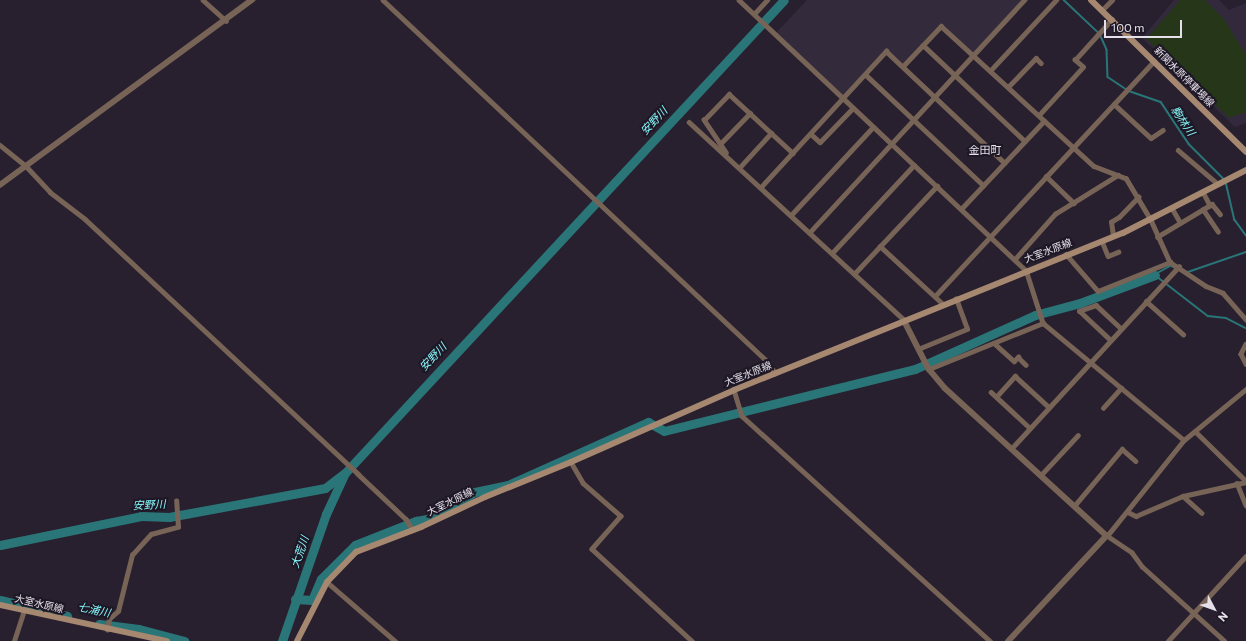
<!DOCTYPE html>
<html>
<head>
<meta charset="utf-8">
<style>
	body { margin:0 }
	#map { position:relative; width:1246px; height:641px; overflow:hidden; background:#28202f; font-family:Commissioner,"Noto Sans JP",sans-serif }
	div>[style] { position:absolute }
	.built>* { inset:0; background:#33293d }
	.industrial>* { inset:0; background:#332b3b }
	.green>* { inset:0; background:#263619 }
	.stream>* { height:1.5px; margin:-0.75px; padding:0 0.75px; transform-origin:0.75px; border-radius:0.75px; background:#2a7578 }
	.river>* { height:9px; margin:-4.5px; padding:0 4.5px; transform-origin:4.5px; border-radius:4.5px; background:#2a7578 }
	.minor>* { height:4.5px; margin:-2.25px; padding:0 2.25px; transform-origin:2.25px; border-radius:2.25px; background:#776456 }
	.tertiary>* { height:5.5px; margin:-2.75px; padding:0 2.75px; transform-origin:2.75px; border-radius:2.75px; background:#776456 }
	.secondary>* { height:6px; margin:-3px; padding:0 3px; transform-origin:3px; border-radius:3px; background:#a68871 }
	span { translate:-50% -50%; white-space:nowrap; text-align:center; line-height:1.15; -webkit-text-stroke:4px #1e1725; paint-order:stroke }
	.street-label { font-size:10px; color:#e4dfe9 }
	.water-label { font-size:11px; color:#88f8fc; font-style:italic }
	.neighbourhood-label { font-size:11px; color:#e4dfe9 }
	.north { position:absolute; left:1194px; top:589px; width:40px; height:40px; -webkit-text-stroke:3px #1e1725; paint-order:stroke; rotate:131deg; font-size:11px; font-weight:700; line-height:16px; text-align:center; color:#e4dfe9 }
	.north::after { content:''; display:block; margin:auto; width:14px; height:18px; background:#e4dfe9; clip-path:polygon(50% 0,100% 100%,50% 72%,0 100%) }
	.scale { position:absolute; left:1104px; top:20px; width:78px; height:18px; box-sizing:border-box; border:2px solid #e4dfe9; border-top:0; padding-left:5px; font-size:12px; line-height:14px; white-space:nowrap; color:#e4dfe9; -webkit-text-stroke:3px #1e1725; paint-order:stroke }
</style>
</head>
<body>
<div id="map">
	<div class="built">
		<div style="clip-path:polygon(1174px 0,1219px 0,1229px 10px,1246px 3px,1246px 123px,1235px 127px,1142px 38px)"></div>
	</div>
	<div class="industrial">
		<div style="clip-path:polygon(807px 0,1022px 0,973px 53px,941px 23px,903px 63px,887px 49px,843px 95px,776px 33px)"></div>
	</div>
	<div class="green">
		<div style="clip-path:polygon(1180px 0,1205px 0,1224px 19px,1246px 55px,1246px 112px,1229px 118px,1146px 39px)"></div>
	</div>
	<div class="stream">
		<div style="left:1064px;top:0;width:50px;rotate:43.4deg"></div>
		<div style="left:1100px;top:34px;width:17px;rotate:66deg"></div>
		<div style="left:1107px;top:50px;width:27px;rotate:88deg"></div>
		<div style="left:1108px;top:77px;width:22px;rotate:34deg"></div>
		<div style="left:1129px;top:91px;width:34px;rotate:19deg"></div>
		<div style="left:1161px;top:102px;width:50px;rotate:56.3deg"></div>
		<div style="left:1189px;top:144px;width:49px;rotate:45deg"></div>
		<div style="left:1226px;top:182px;width:39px;rotate:77deg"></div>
		<div style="left:1235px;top:220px;width:19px;rotate:54deg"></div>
		<div style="left:1176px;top:269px;width:6px;rotate:-149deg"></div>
		<div style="left:1171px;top:266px;width:18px;rotate:151deg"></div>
		<div style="left:1155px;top:275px;width:67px;rotate:37.7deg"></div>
		<div style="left:1208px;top:316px;width:18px;rotate:6deg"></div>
		<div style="left:1226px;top:318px;width:22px;rotate:27deg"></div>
		<div style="left:1188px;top:272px;width:61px;rotate:-19deg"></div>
	</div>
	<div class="river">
		<div style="left:0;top:545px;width:144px;rotate:-11.6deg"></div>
		<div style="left:141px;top:516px;width:28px;rotate:2deg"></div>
		<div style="left:169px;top:517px;width:159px;rotate:-10.5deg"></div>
		<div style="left:325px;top:488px;width:25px;rotate:-37deg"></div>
		<div style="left:345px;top:473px;width:645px;rotate:-47.14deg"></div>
		<div style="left:295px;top:599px;width:17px;rotate:3deg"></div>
		<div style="left:312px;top:600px;width:23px;rotate:-67deg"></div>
		<div style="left:321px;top:579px;width:48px;rotate:-45deg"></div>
		<div style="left:355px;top:545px;width:66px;rotate:-21.5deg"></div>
		<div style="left:416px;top:521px;width:17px;rotate:-10deg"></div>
		<div style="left:433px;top:518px;width:49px;rotate:-31.8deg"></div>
		<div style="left:475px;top:492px;width:34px;rotate:-12deg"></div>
		<div style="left:508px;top:485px;width:154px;rotate:-24.2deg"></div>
		<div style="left:648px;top:422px;width:18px;rotate:29deg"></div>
		<div style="left:664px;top:431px;width:259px;rotate:-13.9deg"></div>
		<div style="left:915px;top:369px;width:132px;rotate:-24.2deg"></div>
		<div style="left:1035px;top:315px;width:47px;rotate:-14.9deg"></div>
		<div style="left:1080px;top:303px;width:80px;rotate:-20.5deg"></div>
		<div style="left:0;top:600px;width:69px;rotate:13.4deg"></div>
		<div style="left:99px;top:624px;width:40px;rotate:7.1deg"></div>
		<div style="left:139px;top:629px;width:47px;rotate:14.9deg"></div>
		<div style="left:282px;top:641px;width:134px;rotate:-70.9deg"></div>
		<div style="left:326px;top:514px;width:43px;rotate:-65.2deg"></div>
	</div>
	<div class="minor">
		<div style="left:203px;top:0;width:31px;rotate:42deg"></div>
		<div style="left:383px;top:0;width:530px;rotate:43.24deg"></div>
		<div style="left:769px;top:363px;width:12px;rotate:59deg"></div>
		<div style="left:739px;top:0;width:394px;rotate:43.3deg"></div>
		<div style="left:1026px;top:270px;width:56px;rotate:72.2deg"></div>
		<div style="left:1043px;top:323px;width:183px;rotate:39.7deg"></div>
		<div style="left:1102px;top:10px;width:14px;rotate:-45deg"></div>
		<div style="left:754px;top:14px;width:19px;rotate:-47deg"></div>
		<div style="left:923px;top:45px;width:140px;rotate:43.3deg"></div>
		<div style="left:903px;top:66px;width:55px;rotate:-46.5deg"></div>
		<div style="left:941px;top:26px;width:207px;rotate:42.5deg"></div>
		<div style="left:1094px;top:166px;width:34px;rotate:21deg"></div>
		<div style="left:1126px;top:178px;width:49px;rotate:59.2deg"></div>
		<div style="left:1151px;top:220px;width:46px;rotate:65.7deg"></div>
		<div style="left:1170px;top:262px;width:43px;rotate:33.7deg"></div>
		<div style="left:1206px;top:286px;width:18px;rotate:22deg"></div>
		<div style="left:1223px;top:293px;width:35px;rotate:49deg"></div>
		<div style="left:990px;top:71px;width:97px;rotate:-47.1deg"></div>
		<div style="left:866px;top:75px;width:161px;rotate:43.2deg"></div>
		<div style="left:1008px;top:87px;width:40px;rotate:-46deg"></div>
		<div style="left:1036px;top:58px;width:7px;rotate:45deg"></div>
		<div style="left:1114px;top:104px;width:50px;rotate:42.6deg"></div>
		<div style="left:1151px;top:138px;width:14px;rotate:-34deg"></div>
		<div style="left:1039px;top:115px;width:65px;rotate:-47.5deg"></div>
		<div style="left:1083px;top:67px;width:11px;rotate:-139deg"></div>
		<div style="left:1075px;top:60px;width:55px;rotate:-47.9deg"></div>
		<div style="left:689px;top:122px;width:292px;rotate:42.6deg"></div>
		<div style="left:811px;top:134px;width:12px;rotate:42deg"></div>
		<div style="left:820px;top:142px;width:47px;rotate:-45.9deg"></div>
		<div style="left:720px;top:144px;width:43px;rotate:-45.9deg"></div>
		<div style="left:0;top:145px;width:35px;rotate:39deg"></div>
		<div style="left:27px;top:167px;width:34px;rotate:47deg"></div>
		<div style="left:50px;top:192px;width:44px;rotate:37.6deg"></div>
		<div style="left:85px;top:219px;width:374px;rotate:43deg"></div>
		<div style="left:358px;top:474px;width:66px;rotate:43.2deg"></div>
		<div style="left:406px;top:519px;width:13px;rotate:58deg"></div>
		<div style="left:1178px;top:150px;width:52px;rotate:40.4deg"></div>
		<div style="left:726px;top:153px;width:40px;rotate:-124deg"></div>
		<div style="left:704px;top:120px;width:36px;rotate:-46deg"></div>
		<div style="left:729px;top:94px;width:87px;rotate:42.7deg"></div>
		<div style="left:740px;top:167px;width:46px;rotate:-47.6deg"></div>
		<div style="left:1046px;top:176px;width:39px;rotate:44deg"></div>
		<div style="left:761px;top:187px;width:185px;rotate:-47.4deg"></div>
		<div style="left:886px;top:51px;width:163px;rotate:43.3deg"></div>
		<div style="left:1203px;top:192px;width:15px;rotate:62deg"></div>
		<div style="left:1172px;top:208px;width:16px;rotate:60deg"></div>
		<div style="left:961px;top:209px;width:121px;rotate:-46.7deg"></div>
		<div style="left:1203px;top:209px;width:27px;rotate:56deg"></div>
		<div style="left:791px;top:215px;width:120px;rotate:-47deg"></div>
		<div style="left:810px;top:232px;width:316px;rotate:-47.3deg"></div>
		<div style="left:1113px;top:236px;width:14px;rotate:-98deg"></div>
		<div style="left:1111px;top:222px;width:9px;rotate:-32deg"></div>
		<div style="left:1119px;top:217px;width:28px;rotate:-46deg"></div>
		<div style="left:1157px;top:237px;width:64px;rotate:-31deg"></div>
		<div style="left:1212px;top:204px;width:13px;rotate:51deg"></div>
		<div style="left:1102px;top:241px;width:16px;rotate:68deg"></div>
		<div style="left:1108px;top:256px;width:11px;rotate:-22deg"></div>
		<div style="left:880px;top:246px;width:86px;rotate:42.6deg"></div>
		<div style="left:832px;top:253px;width:120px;rotate:-47deg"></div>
		<div style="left:1066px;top:254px;width:49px;rotate:49.1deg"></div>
		<div style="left:1098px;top:291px;width:78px;rotate:-21.9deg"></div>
		<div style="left:1015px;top:259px;width:60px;rotate:-48.4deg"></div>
		<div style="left:1055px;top:214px;width:74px;rotate:-31.8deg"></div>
		<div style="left:854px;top:274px;width:121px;rotate:-46.7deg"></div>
		<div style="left:935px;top:296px;width:321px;rotate:-47deg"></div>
		<div style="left:1146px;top:301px;width:50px;rotate:41.7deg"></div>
		<div style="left:1110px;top:340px;width:42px;rotate:-136.9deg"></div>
		<div style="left:1079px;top:311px;width:18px;rotate:-19deg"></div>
		<div style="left:1096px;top:305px;width:34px;rotate:43deg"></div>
		<div style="left:994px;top:343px;width:27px;rotate:42deg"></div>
		<div style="left:1014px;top:361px;width:6px;rotate:-45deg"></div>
		<div style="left:1018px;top:357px;width:11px;rotate:45deg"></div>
		<div style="left:1246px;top:344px;width:11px;rotate:117deg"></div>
		<div style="left:1241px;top:354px;width:11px;rotate:63deg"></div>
		<div style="left:918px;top:349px;width:53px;rotate:-22.2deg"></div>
		<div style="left:967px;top:329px;width:32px;rotate:-110deg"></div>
		<div style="left:929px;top:369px;width:123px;rotate:-22deg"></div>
		<div style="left:734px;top:390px;width:27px;rotate:73deg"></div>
		<div style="left:742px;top:416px;width:335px;rotate:42.2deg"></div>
		<div style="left:991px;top:392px;width:53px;rotate:42.7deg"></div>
		<div style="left:997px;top:396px;width:27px;rotate:-48deg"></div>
		<div style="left:1015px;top:376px;width:46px;rotate:42.4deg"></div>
		<div style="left:1103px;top:408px;width:27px;rotate:-48deg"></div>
		<div style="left:1195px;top:431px;width:71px;rotate:44.4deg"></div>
		<div style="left:1011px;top:449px;width:248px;rotate:-47.4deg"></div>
		<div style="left:571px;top:462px;width:24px;rotate:60deg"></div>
		<div style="left:583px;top:483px;width:50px;rotate:41deg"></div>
		<div style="left:621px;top:516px;width:44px;rotate:131.3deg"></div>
		<div style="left:592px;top:549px;width:136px;rotate:42.6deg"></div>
		<div style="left:1041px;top:475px;width:54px;rotate:-47.2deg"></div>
		<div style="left:1237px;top:483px;width:24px;rotate:68deg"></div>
		<div style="left:1183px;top:496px;width:25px;rotate:42deg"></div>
		<div style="left:1075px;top:505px;width:73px;rotate:-50deg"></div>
		<div style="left:1122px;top:449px;width:18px;rotate:41deg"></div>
		<div style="left:1128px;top:512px;width:9px;rotate:27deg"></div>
		<div style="left:1136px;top:516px;width:51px;rotate:-23.1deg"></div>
		<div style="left:1183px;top:496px;width:65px;rotate:-12.5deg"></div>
		<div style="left:327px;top:582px;width:90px;rotate:40.9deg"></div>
		<div style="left:107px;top:630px;width:11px;rotate:-80deg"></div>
		<div style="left:109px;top:619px;width:12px;rotate:-42deg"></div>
		<div style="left:118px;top:611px;width:58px;rotate:-76deg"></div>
		<div style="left:132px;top:555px;width:28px;rotate:-48deg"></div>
		<div style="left:151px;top:534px;width:28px;rotate:-15deg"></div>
		<div style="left:178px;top:527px;width:26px;rotate:-94deg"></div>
		<div style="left:14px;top:641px;width:32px;rotate:-72deg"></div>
		<div style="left:1168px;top:641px;width:115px;rotate:-47.5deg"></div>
		<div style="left:1224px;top:641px;width:110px;rotate:-137.9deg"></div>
		<div style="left:1142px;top:567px;width:17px;rotate:-126deg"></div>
		<div style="left:1132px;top:553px;width:30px;rotate:-146deg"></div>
		<div style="left:1107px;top:536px;width:123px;rotate:-51.3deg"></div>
		<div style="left:1184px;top:440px;width:80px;rotate:-39.4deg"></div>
	</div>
	<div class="tertiary">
		<div style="left:0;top:185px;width:313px;rotate:-36.3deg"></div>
		<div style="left:904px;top:320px;width:55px;rotate:63deg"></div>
		<div style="left:929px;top:369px;width:25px;rotate:50deg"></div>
		<div style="left:945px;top:388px;width:219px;rotate:42.4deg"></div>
		<div style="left:1107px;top:536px;width:144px;rotate:133deg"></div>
	</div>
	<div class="secondary">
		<div style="left:1091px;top:0;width:217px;rotate:44.4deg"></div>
		<div style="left:0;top:605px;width:171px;rotate:12.2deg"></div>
		<div style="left:297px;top:641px;width:66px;rotate:-63deg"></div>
		<div style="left:327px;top:582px;width:42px;rotate:-46deg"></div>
		<div style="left:356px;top:552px;width:70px;rotate:-21deg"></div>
		<div style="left:421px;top:527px;width:71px;rotate:-25.1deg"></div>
		<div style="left:485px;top:497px;width:93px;rotate:-22.1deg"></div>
		<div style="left:571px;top:462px;width:178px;rotate:-23.8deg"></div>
		<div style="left:734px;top:390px;width:419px;rotate:-22deg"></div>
		<div style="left:1123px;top:233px;width:138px;rotate:-27.1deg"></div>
	</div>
	<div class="street-label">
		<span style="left:1184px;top:77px;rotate:45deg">新関水原停車場線</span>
		<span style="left:1048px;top:251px;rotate:-21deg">大室水原線</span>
		<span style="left:748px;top:374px;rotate:-22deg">大室水原線</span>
		<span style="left:450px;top:502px;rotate:-26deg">大室水原線</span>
		<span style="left:39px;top:604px;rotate:13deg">大室水原線</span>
	</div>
	<div class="water-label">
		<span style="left:654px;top:121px;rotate:-47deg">安野川</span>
		<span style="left:1183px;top:121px;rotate:56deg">駒林川</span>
		<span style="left:433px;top:357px;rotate:-47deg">安野川</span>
		<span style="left:149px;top:505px;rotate:-3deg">安野川</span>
		<span style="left:300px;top:552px;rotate:-71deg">大荒川</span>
		<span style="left:94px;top:610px;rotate:12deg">七浦川</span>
	</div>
	<div class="neighbourhood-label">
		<span style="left:985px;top:150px">金田町</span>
	</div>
	<div class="north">N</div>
	<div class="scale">100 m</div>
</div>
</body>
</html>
